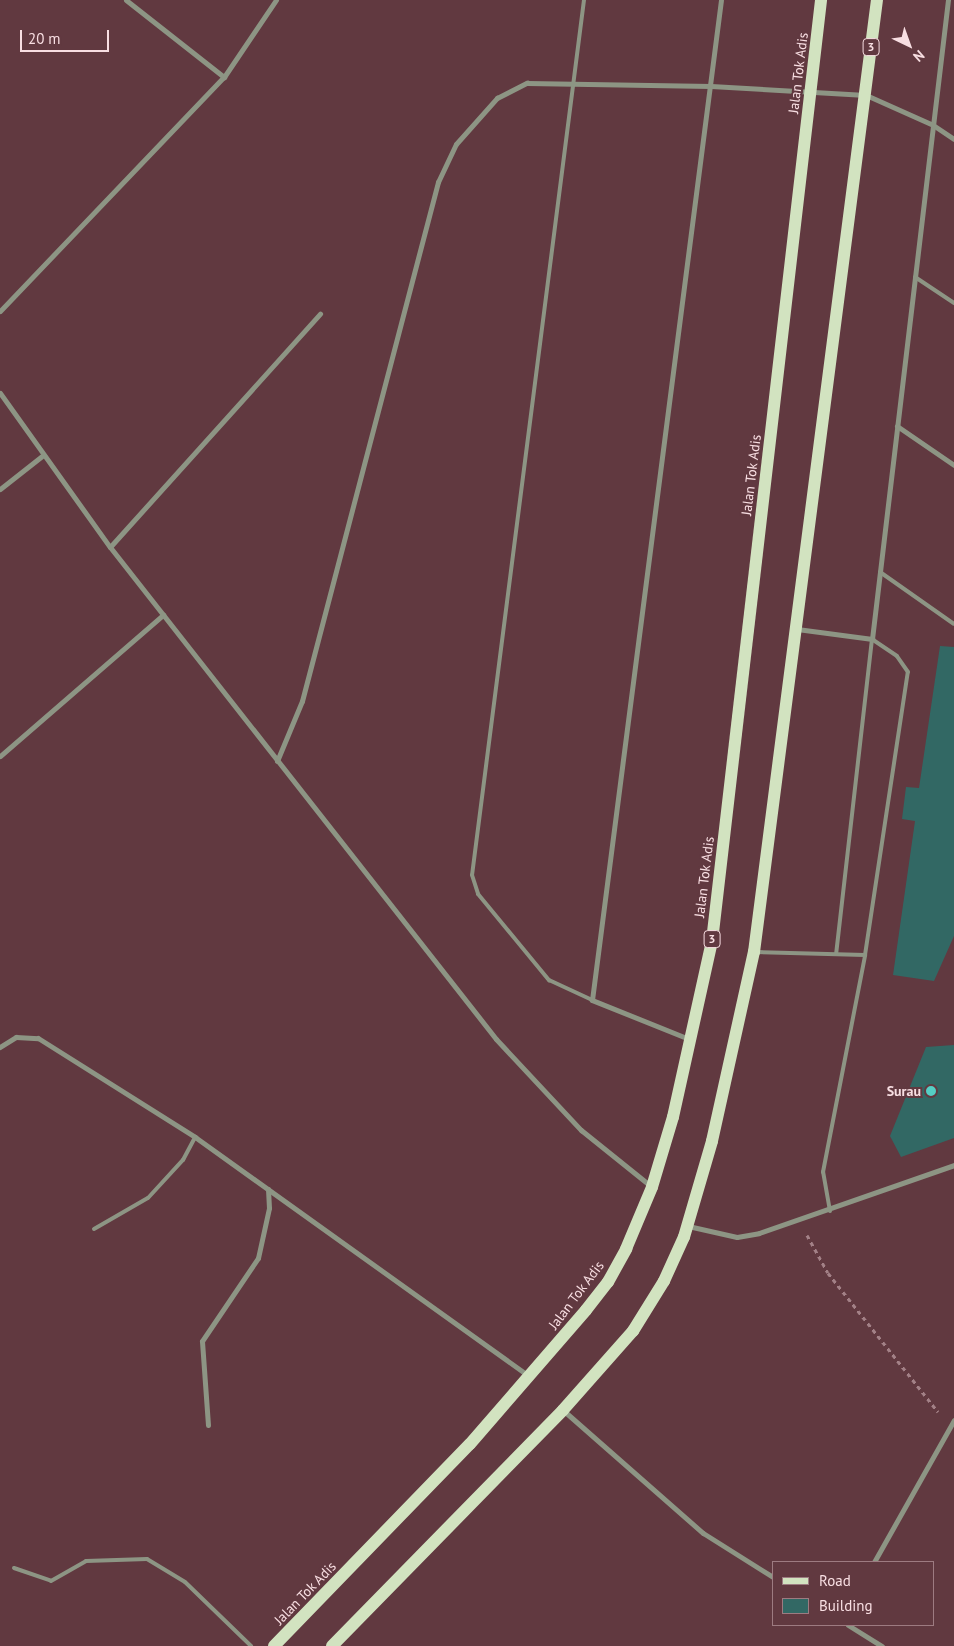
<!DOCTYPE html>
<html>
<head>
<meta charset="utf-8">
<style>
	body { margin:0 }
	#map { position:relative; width:954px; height:1646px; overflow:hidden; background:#613940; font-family:"PT Sans",sans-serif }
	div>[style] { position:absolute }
	.building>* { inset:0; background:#326864 }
	.path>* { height:3px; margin-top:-1.5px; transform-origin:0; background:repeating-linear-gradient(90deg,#a38187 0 4px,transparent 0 8px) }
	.service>* { height:4px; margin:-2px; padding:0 2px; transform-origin:2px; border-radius:2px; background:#8d9584 }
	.minor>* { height:5px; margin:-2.5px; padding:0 2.5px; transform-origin:2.5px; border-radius:2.5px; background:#8d9584 }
	.primary>* { height:12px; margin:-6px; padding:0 6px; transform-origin:6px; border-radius:6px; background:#d2e3c0 }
	.dots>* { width:14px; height:14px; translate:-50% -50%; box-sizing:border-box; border:2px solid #613940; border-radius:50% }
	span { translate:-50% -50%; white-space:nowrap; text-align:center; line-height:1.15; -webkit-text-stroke:4px #613940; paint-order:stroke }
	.shield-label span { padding:1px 4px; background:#613940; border:1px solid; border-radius:4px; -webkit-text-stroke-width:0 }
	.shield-label { font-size:12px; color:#f8dee2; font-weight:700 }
	.street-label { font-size:14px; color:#f8dee2 }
	.poi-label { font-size:14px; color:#f8dee2; font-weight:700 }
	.right { translate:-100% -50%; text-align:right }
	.legend { position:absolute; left:772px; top:1561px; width:162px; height:65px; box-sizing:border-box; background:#613940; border:1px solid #9d7b81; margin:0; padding:6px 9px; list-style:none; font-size:15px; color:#f8dee2 }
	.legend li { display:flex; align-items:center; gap:10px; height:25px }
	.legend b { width:25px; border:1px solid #9d7b81 }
	.north { position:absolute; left:884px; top:20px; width:50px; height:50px; -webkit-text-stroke:4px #613940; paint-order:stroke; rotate:138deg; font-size:14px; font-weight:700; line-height:20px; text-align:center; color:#f8dee2 }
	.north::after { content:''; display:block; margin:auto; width:18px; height:22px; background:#f8dee2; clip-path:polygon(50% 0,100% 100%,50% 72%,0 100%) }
	.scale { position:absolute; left:20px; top:30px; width:89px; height:22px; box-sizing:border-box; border:2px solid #f8dee2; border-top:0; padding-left:6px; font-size:15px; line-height:18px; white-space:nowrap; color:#f8dee2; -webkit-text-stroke:4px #613940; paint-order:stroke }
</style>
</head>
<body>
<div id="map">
	<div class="building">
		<div style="clip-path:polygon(940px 646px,954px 647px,954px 936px,934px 981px,893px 975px,915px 821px,902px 819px,906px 787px,919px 788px)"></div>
		<div style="clip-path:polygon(954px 1045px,954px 1138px,901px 1157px,890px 1136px,926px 1047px)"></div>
	</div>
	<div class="path">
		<div style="left:807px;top:1235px;width:43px;rotate:61.1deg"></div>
		<div style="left:828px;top:1273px;width:177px;rotate:51.6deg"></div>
	</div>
	<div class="service">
		<div style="left:584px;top:0;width:882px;rotate:97.29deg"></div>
		<div style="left:472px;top:875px;width:20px;rotate:72deg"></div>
		<div style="left:478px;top:894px;width:112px;rotate:50.5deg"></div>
		<div style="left:549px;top:980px;width:47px;rotate:24.9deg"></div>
		<div style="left:915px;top:277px;width:47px;rotate:33.7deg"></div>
		<div style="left:880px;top:572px;width:90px;rotate:35.1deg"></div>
		<div style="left:757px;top:952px;width:108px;rotate:1.6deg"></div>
		<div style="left:830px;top:1211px;width:40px;rotate:-100deg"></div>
		<div style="left:823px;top:1172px;width:221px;rotate:-79deg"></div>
		<div style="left:865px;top:955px;width:286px;rotate:-81.4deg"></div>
		<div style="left:908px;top:672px;width:19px;rotate:-125deg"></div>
		<div style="left:897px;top:656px;width:30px;rotate:-146deg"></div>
		<div style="left:872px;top:639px;width:317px;rotate:96.5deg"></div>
		<div style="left:94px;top:1229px;width:62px;rotate:-29.9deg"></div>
		<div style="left:148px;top:1198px;width:52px;rotate:-47.4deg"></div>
		<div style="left:183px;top:1160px;width:26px;rotate:-62deg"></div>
		<div style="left:14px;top:1568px;width:39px;rotate:19deg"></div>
		<div style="left:51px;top:1581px;width:40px;rotate:-29.7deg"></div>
		<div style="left:86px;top:1561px;width:61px;rotate:-1.9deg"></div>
		<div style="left:147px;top:1559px;width:44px;rotate:31.2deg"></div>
		<div style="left:185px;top:1582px;width:92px;rotate:44.1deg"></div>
	</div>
	<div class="minor">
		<div style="left:126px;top:0;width:125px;rotate:38.2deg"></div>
		<div style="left:0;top:311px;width:324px;rotate:-46.3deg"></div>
		<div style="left:224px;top:77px;width:93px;rotate:-56deg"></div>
		<div style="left:0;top:393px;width:189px;rotate:54.5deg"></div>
		<div style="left:110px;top:547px;width:625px;rotate:51.88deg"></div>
		<div style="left:496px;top:1039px;width:125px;rotate:47deg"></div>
		<div style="left:581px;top:1130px;width:91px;rotate:38.8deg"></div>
		<div style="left:897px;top:426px;width:69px;rotate:34.4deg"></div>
		<div style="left:0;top:489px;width:53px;rotate:-38.2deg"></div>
		<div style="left:110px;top:547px;width:314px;rotate:-48deg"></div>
		<div style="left:797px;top:629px;width:76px;rotate:7.6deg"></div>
		<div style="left:872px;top:639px;width:644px;rotate:-83.22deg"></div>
		<div style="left:0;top:756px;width:216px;rotate:-40.9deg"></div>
		<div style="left:277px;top:761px;width:65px;rotate:-67.4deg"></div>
		<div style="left:302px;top:701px;width:537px;rotate:-75.32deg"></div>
		<div style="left:438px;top:182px;width:42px;rotate:-64.7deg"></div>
		<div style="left:456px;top:144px;width:62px;rotate:-48.3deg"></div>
		<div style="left:497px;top:98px;width:34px;rotate:-27deg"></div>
		<div style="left:527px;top:83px;width:184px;rotate:0.9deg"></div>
		<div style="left:711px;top:86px;width:155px;rotate:3.3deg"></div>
		<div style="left:866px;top:95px;width:73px;rotate:24.1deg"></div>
		<div style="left:933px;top:125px;width:25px;rotate:34deg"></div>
		<div style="left:689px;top:1039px;width:105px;rotate:-158.1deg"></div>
		<div style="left:592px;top:1000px;width:1008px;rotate:-82.65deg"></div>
		<div style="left:0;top:1047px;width:19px;rotate:-32deg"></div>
		<div style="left:16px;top:1037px;width:22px;rotate:3deg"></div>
		<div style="left:38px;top:1038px;width:186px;rotate:32.2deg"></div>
		<div style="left:195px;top:1137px;width:411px;rotate:35.6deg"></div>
		<div style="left:688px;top:1226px;width:50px;rotate:12.7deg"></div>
		<div style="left:737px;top:1237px;width:22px;rotate:-10deg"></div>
		<div style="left:759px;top:1233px;width:207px;rotate:-19.2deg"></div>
		<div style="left:564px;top:1411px;width:185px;rotate:41.3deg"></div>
		<div style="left:703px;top:1533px;width:83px;rotate:32.2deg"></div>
		<div style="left:208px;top:1425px;width:84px;rotate:-94.1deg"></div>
		<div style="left:202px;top:1341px;width:100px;rotate:-56deg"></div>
		<div style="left:258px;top:1258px;width:51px;rotate:-77.6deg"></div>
		<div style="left:269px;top:1208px;width:19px;rotate:-93deg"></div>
		<div style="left:874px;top:1562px;width:163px;rotate:-60.6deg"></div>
		<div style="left:848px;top:1625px;width:40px;rotate:32deg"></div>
	</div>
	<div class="primary">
		<div style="left:274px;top:1646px;width:281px;rotate:-45.9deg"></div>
		<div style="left:470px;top:1444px;width:177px;rotate:-49.1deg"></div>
		<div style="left:586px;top:1310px;width:36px;rotate:-52deg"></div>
		<div style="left:608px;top:1282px;width:38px;rotate:-61deg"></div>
		<div style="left:626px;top:1249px;width:67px;rotate:-67.2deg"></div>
		<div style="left:652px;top:1187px;width:73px;rotate:-73.3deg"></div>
		<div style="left:673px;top:1117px;width:180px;rotate:-77.5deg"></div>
		<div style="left:712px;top:941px;width:947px;rotate:-83.39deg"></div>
		<div style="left:332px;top:1646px;width:330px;rotate:-45.6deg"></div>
		<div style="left:563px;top:1410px;width:106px;rotate:-48.5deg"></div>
		<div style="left:633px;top:1331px;width:59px;rotate:-58.2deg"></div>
		<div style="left:664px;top:1281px;width:48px;rotate:-65.6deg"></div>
		<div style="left:684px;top:1237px;width:100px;rotate:-73.7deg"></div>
		<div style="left:712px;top:1141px;width:194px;rotate:-77.5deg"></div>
		<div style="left:754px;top:952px;width:960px;rotate:-82.64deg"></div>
	</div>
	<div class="dots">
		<div style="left:931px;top:1091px;background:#55cec4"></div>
	</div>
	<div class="shield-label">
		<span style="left:871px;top:47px">3</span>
		<span style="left:712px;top:939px">3</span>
	</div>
	<div class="street-label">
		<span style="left:798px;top:73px;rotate:-83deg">Jalan Tok Adis</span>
		<span style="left:751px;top:475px;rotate:-83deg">Jalan Tok Adis</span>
		<span style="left:704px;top:877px;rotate:-83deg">Jalan Tok Adis</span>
		<span style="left:576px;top:1295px;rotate:-53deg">Jalan Tok Adis</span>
		<span style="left:305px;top:1593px;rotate:-46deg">Jalan Tok Adis</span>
	</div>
	<div class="poi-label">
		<span class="right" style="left:921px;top:1091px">Surau</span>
	</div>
	<ul class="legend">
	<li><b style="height:6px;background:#d2e3c0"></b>Road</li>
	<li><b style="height:14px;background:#326864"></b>Building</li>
	</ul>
	<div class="north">N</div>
	<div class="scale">20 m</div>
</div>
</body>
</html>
